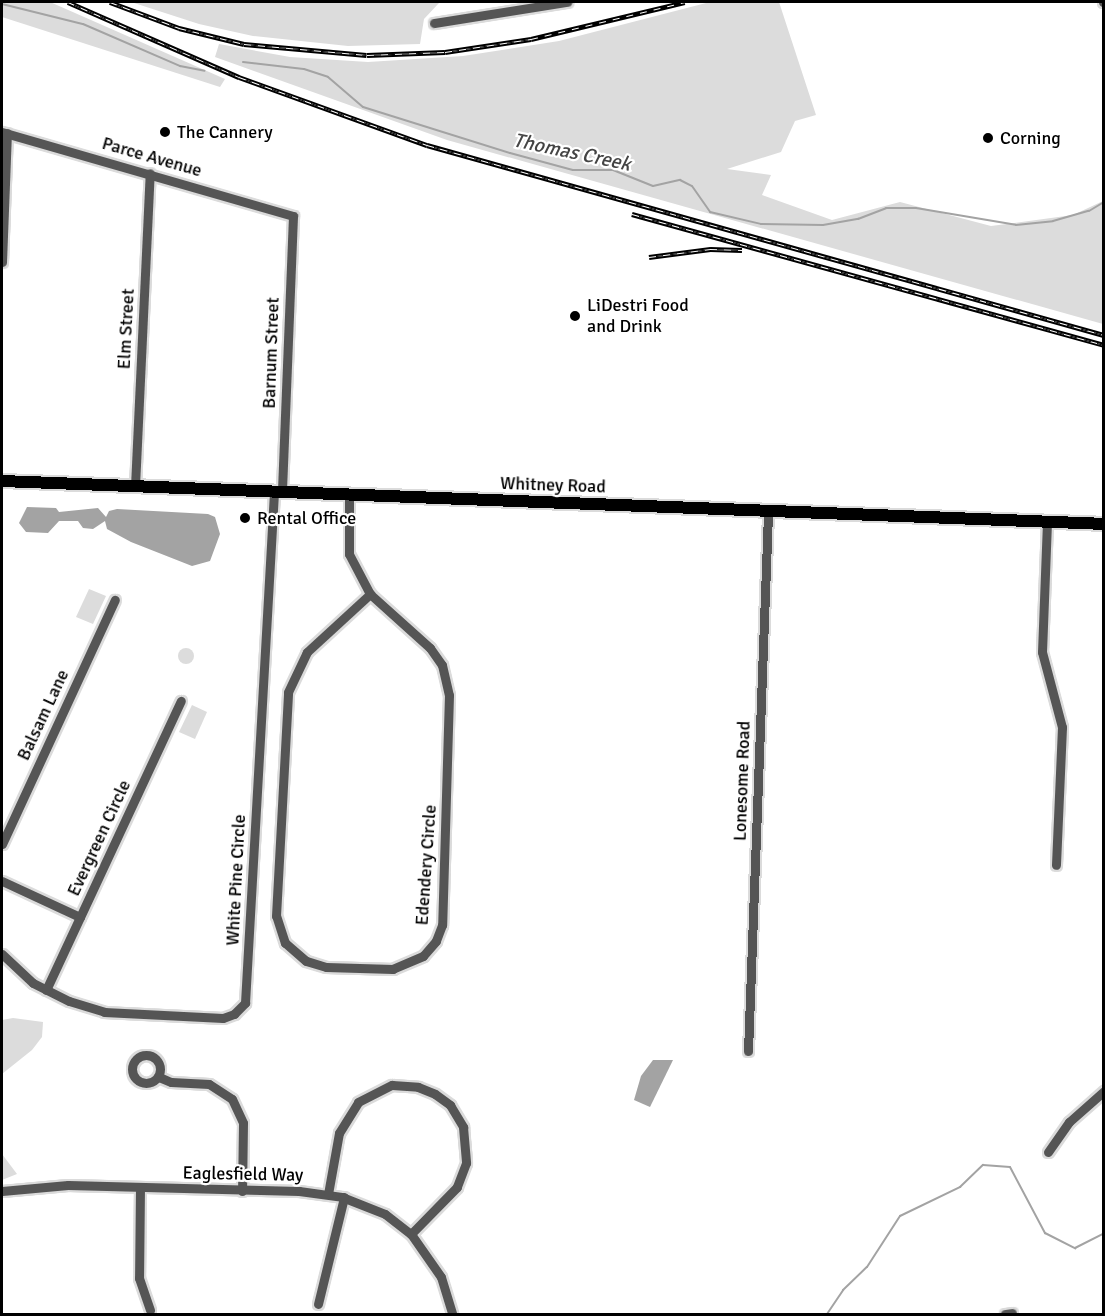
<!DOCTYPE html>
<html>
<head>
<meta charset="utf-8">
<style>
	body { margin:0 }
	#map { position:relative; width:1105px; height:1316px; overflow:hidden; background:#fff; font-family:Signika,sans-serif }
	div>[style] { position:absolute }
	.green>* { inset:0; background:#dcdcdc }
	.round { border-radius:50% }
	.water>* { inset:0; background:#a3a3a3 }
	.stream>* { height:2px; margin:-1px; padding:0 1px; transform-origin:1px; border-radius:1px; background:#a3a3a3 }
	.roads { filter:drop-shadow(2px 0 #dbdbdb) drop-shadow(-2px 0 #dbdbdb) drop-shadow(0 2px #dbdbdb) drop-shadow(0 -2px #dbdbdb) }
	.minor>* { height:9px; margin:-4.5px; padding:0 4.5px; transform-origin:4.5px; border-radius:4.5px; background:#555 }
	.minor>.ring { margin:-4.5px; padding:0; box-sizing:content-box; background:none; border:9px solid #555; border-radius:50% }
	.major>* { height:12px; margin:-6px; padding:0 6px; transform-origin:6px; border-radius:6px; background:#000 }
	.rail>* { height:4.5px; margin-top:-2.25px; transform-origin:0; background:repeating-linear-gradient(90deg,#fff 0 7px,#000 0 14px); box-sizing:border-box; border-block:2px solid #000 }
	.dots>* { width:16px; height:16px; translate:-50% -50%; box-sizing:border-box; border:3px solid #fff; border-radius:50% }
	span { translate:-50% -50%; white-space:nowrap; text-align:center; line-height:1.15; -webkit-text-stroke:4.5px #fff; paint-order:stroke }
	.poi-label { font-size:18px; color:#000 }
	.left { translate:0 -50%; text-align:left }
	.street-label { font-size:18px; color:#000 }
	.water-label { font-size:20px; color:#444; font-style:italic }
	.frame { position:absolute; inset:0; border:3px solid #000; pointer-events:none }
</style>
</head>
<body>
<div id="map">
	<div class="green">
		<div style="clip-path:polygon(2px 2px,50px 2px,225px 79px,220px 87px,2px 17px)"></div>
		<div style="clip-path:polygon(131px 2px,439px 2px,439px 3px,424px 19px,420px 44px,348px 46px,253px 36px,199px 24px)"></div>
		<div style="clip-path:polygon(710px 2px,779px 2px,816px 115px,795px 121px,781px 152px,727px 169px,771px 175px,762px 195px,832px 220px,900px 202px,991px 226px,1073px 215px,1103px 201px,1103px 324px,447px 140px,215px 57px,219px 44px,290px 57px,368px 62px,463px 56px,559px 41px)"></div>
		<div style="clip-path:polygon(89px 589px,106px 596px,93px 624px,76px 617px)"></div>
		<div class="round" style="left:178px;top:648px;width:16px;height:16px"></div>
		<div style="clip-path:polygon(192px 705px,207px 712px,195px 739px,179px 732px)"></div>
		<div style="clip-path:polygon(13px 1018px,43px 1022px,42px 1037px,32px 1050px,2px 1074px,2px 1020px)"></div>
		<div style="clip-path:polygon(2px 1154px,17px 1174px,2px 1180px)"></div>
	</div>
	<div class="water">
		<div style="clip-path:polygon(27px 507px,56px 508px,59px 512px,98px 508px,106px 517px,109px 511px,117px 509px,208px 514px,215px 517px,220px 534px,210px 561px,192px 566px,131px 542px,107px 529px,105px 521px,93px 529px,83px 528px,78px 521px,59px 521px,48px 533px,26px 532px,19px 523px)"></div>
		<div style="clip-path:polygon(653px 1060px,673px 1060px,650px 1107px,634px 1100px,641px 1076px)"></div>
	</div>
	<div class="stream">
		<div style="left:2px;top:4px;width:83px;rotate:13.9deg"></div>
		<div style="left:83px;top:24px;width:106px;rotate:23.4deg"></div>
		<div style="left:180px;top:66px;width:25px;rotate:11deg"></div>
		<div style="left:243px;top:62px;width:61px;rotate:6.5deg"></div>
		<div style="left:304px;top:69px;width:25px;rotate:18deg"></div>
		<div style="left:328px;top:77px;width:46px;rotate:40.6deg"></div>
		<div style="left:363px;top:107px;width:154px;rotate:17.4deg"></div>
		<div style="left:510px;top:153px;width:65px;rotate:15.1deg"></div>
		<div style="left:573px;top:170px;width:40px"></div>
		<div style="left:613px;top:170px;width:43px;rotate:21.8deg"></div>
		<div style="left:653px;top:186px;width:28px;rotate:-13deg"></div>
		<div style="left:680px;top:180px;width:13px;rotate:27deg"></div>
		<div style="left:692px;top:186px;width:32px;rotate:55deg"></div>
		<div style="left:710px;top:212px;width:52px;rotate:13.2deg"></div>
		<div style="left:761px;top:224px;width:62px;rotate:0.9deg"></div>
		<div style="left:823px;top:225px;width:36px;rotate:-10deg"></div>
		<div style="left:858px;top:219px;width:30px;rotate:-21deg"></div>
		<div style="left:886px;top:208px;width:30px"></div>
		<div style="left:916px;top:208px;width:101px;rotate:9.6deg"></div>
		<div style="left:1016px;top:225px;width:37px;rotate:-6deg"></div>
		<div style="left:1053px;top:221px;width:37px;rotate:-16deg"></div>
		<div style="left:1089px;top:211px;width:17px;rotate:-31deg"></div>
		<div style="left:827px;top:1314px;width:29px;rotate:-56deg"></div>
		<div style="left:843px;top:1290px;width:33px;rotate:-44deg"></div>
		<div style="left:867px;top:1267px;width:61px;rotate:-57.1deg"></div>
		<div style="left:900px;top:1216px;width:67px;rotate:-25.8deg"></div>
		<div style="left:960px;top:1187px;width:32px;rotate:-44deg"></div>
		<div style="left:983px;top:1165px;width:27px;rotate:4deg"></div>
		<div style="left:1010px;top:1167px;width:75px;rotate:62.1deg"></div>
		<div style="left:1045px;top:1233px;width:34px;rotate:27deg"></div>
		<div style="left:1075px;top:1248px;width:33px;rotate:-27deg"></div>
	</div>
	<div class="roads">
		<div class="minor">
			<div style="left:1103px;top:2px;width:1px"></div>
			<div style="left:434px;top:23px;width:135px;rotate:-9deg"></div>
			<div style="left:2px;top:132px;width:303px;rotate:16.1deg"></div>
			<div style="left:293px;top:216px;width:276px;rotate:92.3deg"></div>
			<div style="left:2px;top:262px;width:129px;rotate:-87.8deg"></div>
			<div style="left:135px;top:486px;width:313px;rotate:-87.3deg"></div>
			<div style="left:349px;top:495px;width:59px;rotate:90deg"></div>
			<div style="left:349px;top:554px;width:45px;rotate:62.3deg"></div>
			<div style="left:1047px;top:522px;width:130px;rotate:92.2deg"></div>
			<div style="left:1042px;top:652px;width:78px;rotate:75.1deg"></div>
			<div style="left:1062px;top:727px;width:138px;rotate:92.5deg"></div>
			<div style="left:370px;top:594px;width:81px;rotate:42deg"></div>
			<div style="left:430px;top:648px;width:21px;rotate:55deg"></div>
			<div style="left:442px;top:665px;width:31px;rotate:77deg"></div>
			<div style="left:449px;top:695px;width:230px;rotate:91.7deg"></div>
			<div style="left:442px;top:925px;width:17px;rotate:111deg"></div>
			<div style="left:436px;top:941px;width:20px;rotate:131deg"></div>
			<div style="left:423px;top:956px;width:33px;rotate:157deg"></div>
			<div style="left:393px;top:969px;width:67px;rotate:-178.3deg"></div>
			<div style="left:326px;top:967px;width:21px;rotate:-163deg"></div>
			<div style="left:306px;top:961px;width:28px;rotate:-139deg"></div>
			<div style="left:285px;top:943px;width:28px;rotate:-108deg"></div>
			<div style="left:276px;top:916px;width:224px;rotate:-86.9deg"></div>
			<div style="left:288px;top:692px;width:44px;rotate:-64.6deg"></div>
			<div style="left:307px;top:652px;width:86px;rotate:-42.6deg"></div>
			<div style="left:2px;top:844px;width:269px;rotate:-65.2deg"></div>
			<div style="left:2px;top:881px;width:86px;rotate:24.8deg"></div>
			<div style="left:2px;top:954px;width:42px;rotate:43.1deg"></div>
			<div style="left:33px;top:983px;width:40px;rotate:26.6deg"></div>
			<div style="left:69px;top:1001px;width:37px;rotate:17deg"></div>
			<div style="left:104px;top:1012px;width:119px;rotate:2.9deg"></div>
			<div style="left:223px;top:1018px;width:12px;rotate:-20deg"></div>
			<div style="left:234px;top:1014px;width:16px;rotate:-45deg"></div>
			<div style="left:245px;top:1003px;width:512px;rotate:-86.75deg"></div>
			<div style="left:46px;top:990px;width:319px;rotate:-65deg"></div>
			<div style="left:748px;top:1051px;width:538px;rotate:-87.87deg"></div>
			<div class="ring" style="left:132px;top:1055px;width:19px;height:19px"></div>
			<div style="left:159px;top:1077px;width:13px;rotate:23deg"></div>
			<div style="left:171px;top:1082px;width:38px;rotate:3deg"></div>
			<div style="left:209px;top:1084px;width:27px;rotate:33deg"></div>
			<div style="left:232px;top:1099px;width:26px;rotate:65deg"></div>
			<div style="left:243px;top:1123px;width:68px;rotate:90.8deg"></div>
			<div style="left:1048px;top:1152px;width:37px;rotate:-55deg"></div>
			<div style="left:1069px;top:1122px;width:47px;rotate:-41.5deg"></div>
			<div style="left:140px;top:1187px;width:91px;rotate:90.6deg"></div>
			<div style="left:139px;top:1278px;width:34px;rotate:71deg"></div>
			<div style="left:2px;top:1191px;width:66px;rotate:-5.2deg"></div>
			<div style="left:68px;top:1185px;width:231px;rotate:1.5deg"></div>
			<div style="left:299px;top:1191px;width:43px;rotate:7.9deg"></div>
			<div style="left:342px;top:1197px;width:46px;rotate:21.6deg"></div>
			<div style="left:385px;top:1214px;width:33px;rotate:38deg"></div>
			<div style="left:411px;top:1234px;width:52px;rotate:55.1deg"></div>
			<div style="left:441px;top:1277px;width:39px;rotate:73deg"></div>
			<div style="left:328px;top:1194px;width:62px;rotate:-79.8deg"></div>
			<div style="left:339px;top:1133px;width:36px;rotate:-58deg"></div>
			<div style="left:358px;top:1102px;width:38px;rotate:-27deg"></div>
			<div style="left:392px;top:1085px;width:26px;rotate:4deg"></div>
			<div style="left:418px;top:1087px;width:18px;rotate:22deg"></div>
			<div style="left:435px;top:1094px;width:19px;rotate:36deg"></div>
			<div style="left:450px;top:1105px;width:26px;rotate:59deg"></div>
			<div style="left:463px;top:1127px;width:36px;rotate:85deg"></div>
			<div style="left:466px;top:1163px;width:26px;rotate:111deg"></div>
			<div style="left:457px;top:1187px;width:66px;rotate:134.4deg"></div>
			<div style="left:318px;top:1304px;width:110px;rotate:-76.3deg"></div>
			<div style="left:1005px;top:1314px;width:7px;rotate:-8deg"></div>
		</div>
		<div class="major">
			<div style="left:2px;top:481px;width:1103px;rotate:2.23deg"></div>
		</div>
	</div>
	<div class="rail">
		<div style="left:68px;top:2px;width:187px;rotate:23.7deg"></div>
		<div style="left:239px;top:77px;width:200px;rotate:19.9deg"></div>
		<div style="left:427px;top:145px;width:703px;rotate:15.68deg"></div>
		<div style="left:110px;top:2px;width:74px;rotate:20.6deg"></div>
		<div style="left:179px;top:28px;width:67px;rotate:13.8deg"></div>
		<div style="left:244px;top:44px;width:123px;rotate:5.1deg"></div>
		<div style="left:367px;top:55px;width:78px;rotate:-2.2deg"></div>
		<div style="left:445px;top:52px;width:87px;rotate:-8.6deg"></div>
		<div style="left:531px;top:39px;width:158px;rotate:-13.5deg"></div>
		<div style="left:632px;top:214px;width:490px;rotate:15.5deg"></div>
		<div style="left:649px;top:257px;width:62px;rotate:-7.5deg"></div>
		<div style="left:710px;top:249px;width:32px;rotate:2deg"></div>
	</div>
	<div class="dots">
		<div style="left:165px;top:132px;background:#000"></div>
		<div style="left:988px;top:138px;background:#000"></div>
		<div style="left:575px;top:316px;background:#000"></div>
		<div style="left:245px;top:518px;background:#000"></div>
	</div>
	<div class="poi-label">
		<span class="left" style="left:177px;top:132px">The Cannery</span>
		<span class="left" style="left:1000px;top:138px">Corning</span>
		<span class="left" style="left:587px;top:316px">LiDestri Food<br>and Drink</span>
		<span class="left" style="left:257px;top:518px">Rental Office</span>
	</div>
	<div class="street-label">
		<span style="left:152px;top:157px;rotate:16deg">Parce Avenue</span>
		<span style="left:126px;top:329px;rotate:-87deg">Elm Street</span>
		<span style="left:271px;top:353px;rotate:-88deg">Barnum Street</span>
		<span style="left:553px;top:485px;rotate:2deg">Whitney Road</span>
		<span style="left:43px;top:715px;rotate:-65deg">Balsam Lane</span>
		<span style="left:742px;top:781px;rotate:-88deg">Lonesome Road</span>
		<span style="left:99px;top:838px;rotate:-65deg">Evergreen Circle</span>
		<span style="left:426px;top:865px;rotate:-86deg">Edendery Circle</span>
		<span style="left:236px;top:880px;rotate:-87deg">White Pine Circle</span>
		<span style="left:243px;top:1174px;rotate:1deg">Eaglesfield Way</span>
	</div>
	<div class="water-label">
		<span style="left:572px;top:152px;rotate:12deg">Thomas Creek</span>
	</div>
	<div class="frame"></div>
</div>
</body>
</html>
